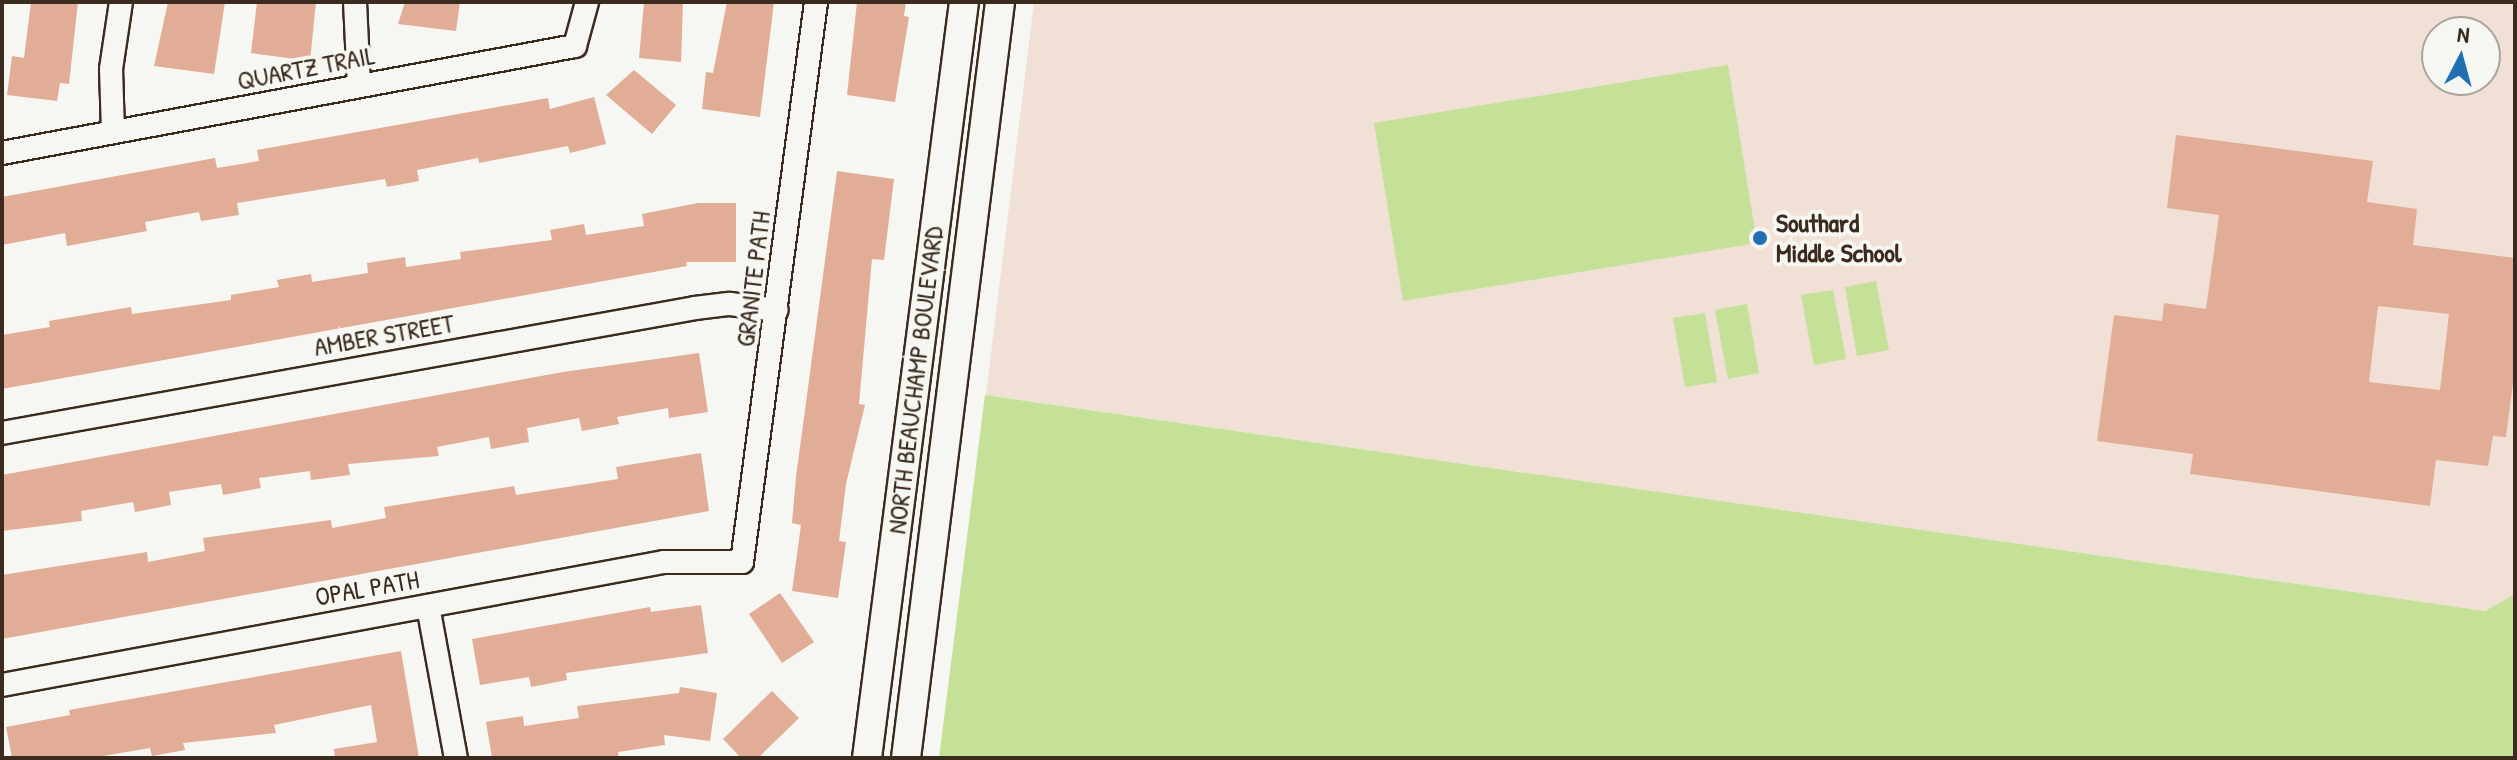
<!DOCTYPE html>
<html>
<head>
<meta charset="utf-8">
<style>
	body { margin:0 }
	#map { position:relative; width:2517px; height:760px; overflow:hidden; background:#f6f6f2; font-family:"Patrick Hand",sans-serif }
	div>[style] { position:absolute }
	.built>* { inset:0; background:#f0e0d6 }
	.green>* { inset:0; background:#c5e097 }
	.building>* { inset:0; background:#e2ad96 }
	.roads { filter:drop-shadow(2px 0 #3b2a1e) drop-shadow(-2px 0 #3b2a1e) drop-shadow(0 2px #3b2a1e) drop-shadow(0 -2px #3b2a1e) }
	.minor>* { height:22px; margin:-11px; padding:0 11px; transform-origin:11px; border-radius:11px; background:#f6f6f2 }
	.tertiary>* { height:28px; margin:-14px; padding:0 14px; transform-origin:14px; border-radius:14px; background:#f6f6f2 }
	.dots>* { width:22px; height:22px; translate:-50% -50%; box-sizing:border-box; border:4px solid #f6f6f2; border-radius:50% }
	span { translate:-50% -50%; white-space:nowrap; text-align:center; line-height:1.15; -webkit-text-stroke:8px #f6f6f2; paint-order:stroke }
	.street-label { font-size:26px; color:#3b2a1e }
	.poi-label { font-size:26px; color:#3b2a1e; font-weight:700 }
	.left { translate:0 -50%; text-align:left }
	.frame { position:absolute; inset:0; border:4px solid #3b2a1e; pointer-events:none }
	.north { position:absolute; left:2421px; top:16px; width:80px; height:80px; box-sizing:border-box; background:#f6f6f2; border:2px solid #aba49d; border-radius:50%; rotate:6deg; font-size:22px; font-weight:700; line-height:32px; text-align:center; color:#3b2a1e }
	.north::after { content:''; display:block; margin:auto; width:28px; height:36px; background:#1f6fb2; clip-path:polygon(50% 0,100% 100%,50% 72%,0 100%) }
</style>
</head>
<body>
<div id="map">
	<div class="built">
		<div style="clip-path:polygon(evenodd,1034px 2px,2515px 2px,2515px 594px,2485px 611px,986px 395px,1034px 2px,2437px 32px,2485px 32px,2485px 80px,2437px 80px,2437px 32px)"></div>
	</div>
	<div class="green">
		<div style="clip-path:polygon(1728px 65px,1757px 243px,1403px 301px,1374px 123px)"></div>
		<div style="clip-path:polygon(1876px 281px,1889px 350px,1857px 356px,1845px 287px)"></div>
		<div style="clip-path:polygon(1833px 290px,1846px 359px,1814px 365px,1801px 295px)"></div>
		<div style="clip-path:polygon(1747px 304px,1759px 373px,1728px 379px,1715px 310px)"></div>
		<div style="clip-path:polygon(1705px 313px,1717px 382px,1685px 387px,1673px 318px)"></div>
		<div style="clip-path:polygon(985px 395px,2485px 611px,2515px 594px,2515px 758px,939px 758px)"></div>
	</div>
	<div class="building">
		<div style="clip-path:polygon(31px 2px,78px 2px,69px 84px,60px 83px,57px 101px,7px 95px,12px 56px,24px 58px)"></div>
		<div style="clip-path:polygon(168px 2px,225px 2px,214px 74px,154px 66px)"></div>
		<div style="clip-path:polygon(257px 2px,316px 2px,310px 61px,251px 53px)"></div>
		<div style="clip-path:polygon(405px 2px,460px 2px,456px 31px,398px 24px)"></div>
		<div style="clip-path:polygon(644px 2px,683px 2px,681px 62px,639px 58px)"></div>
		<div style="clip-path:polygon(727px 2px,774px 2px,760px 117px,702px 109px,706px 72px,713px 73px)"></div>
		<div style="clip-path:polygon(857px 2px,906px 2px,904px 16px,909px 17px,895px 102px,847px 95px)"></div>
		<div style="clip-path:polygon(634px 70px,676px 105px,652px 134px,606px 95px)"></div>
		<div style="clip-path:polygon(594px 97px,606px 144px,570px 153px,568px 146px,479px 163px,478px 158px,417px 170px,419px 181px,387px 187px,385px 179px,237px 203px,239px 215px,201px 221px,199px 212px,145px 222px,147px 231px,67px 246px,65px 233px,2px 245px,2px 197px,215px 158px,217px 168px,259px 161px,257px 150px,548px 98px,550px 109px)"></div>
		<div style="clip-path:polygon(evenodd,2176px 135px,2373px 161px,2367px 202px,2417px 209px,2413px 245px,2515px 258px,2515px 368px,2506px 437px,2493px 436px,2488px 466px,2436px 460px,2430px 506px,2190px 474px,2193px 454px,2097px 441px,2114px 315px,2162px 321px,2164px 303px,2206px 309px,2219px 215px,2167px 208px,2176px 135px,2378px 306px,2449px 314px,2440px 390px,2369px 382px,2378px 306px)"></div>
		<div style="clip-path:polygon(837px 171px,894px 179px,884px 260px,872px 259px,859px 404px,865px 405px,846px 484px,839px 541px,846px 542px,838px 598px,792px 591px,801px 525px,792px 523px,796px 477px)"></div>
		<div style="clip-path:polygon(698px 203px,736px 203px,736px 262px,686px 262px,687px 266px,2px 389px,2px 335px,50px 327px,49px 321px,131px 307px,132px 314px,231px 300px,231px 295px,279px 287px,277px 280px,311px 274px,312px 282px,368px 273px,367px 263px,405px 257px,406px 267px,461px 259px,460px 252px,552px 240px,550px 230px,584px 224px,586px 235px,644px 226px,642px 214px)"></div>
		<div style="clip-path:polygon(699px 353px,708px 412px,669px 418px,668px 408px,617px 417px,619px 424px,582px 431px,579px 418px,527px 428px,529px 442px,491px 449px,489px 437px,437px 447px,439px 456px,348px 464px,350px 475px,311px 480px,310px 471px,259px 478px,261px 488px,223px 495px,221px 484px,169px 492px,171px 505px,135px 512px,133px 502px,81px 511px,82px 521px,2px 531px,2px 475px,563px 372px)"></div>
		<div style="clip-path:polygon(701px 453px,709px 511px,2px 639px,2px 575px,147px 552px,148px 562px,205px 551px,203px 538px,331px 520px,332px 528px,386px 518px,384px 507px,514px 486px,516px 495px,618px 479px,616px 467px)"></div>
		<div style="clip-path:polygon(780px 593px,814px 642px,782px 663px,749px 614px)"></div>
		<div style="clip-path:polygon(701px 605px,708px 653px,566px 673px,567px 680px,531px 687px,529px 677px,480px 685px,472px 639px,650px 607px,651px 612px)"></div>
		<div style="clip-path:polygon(401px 651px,419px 758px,335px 758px,334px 749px,377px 742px,371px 705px,274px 725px,276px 733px,183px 743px,185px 750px,152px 756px,150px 748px,103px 756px,12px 758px,6px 727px,70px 715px,69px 710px)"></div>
		<div style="clip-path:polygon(680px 687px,717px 693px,710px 741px,664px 735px,665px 745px,618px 752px,619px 758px,492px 758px,486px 722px,523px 716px,524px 726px,579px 718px,577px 706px,679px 693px)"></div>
		<div style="clip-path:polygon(772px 691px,799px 718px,758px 758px,741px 758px,723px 739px)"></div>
	</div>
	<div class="roads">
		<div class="minor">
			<div style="left:355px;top:2px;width:84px;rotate:87.3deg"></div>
			<div style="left:113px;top:132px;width:63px;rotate:-91.8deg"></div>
			<div style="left:111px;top:69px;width:68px;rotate:-81.5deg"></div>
			<div style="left:2px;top:153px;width:583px;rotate:-10.58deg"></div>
			<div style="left:575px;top:46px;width:46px;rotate:-74.7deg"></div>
			<div style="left:2px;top:433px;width:704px;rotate:-10.22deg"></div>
			<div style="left:695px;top:308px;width:35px;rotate:-7deg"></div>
			<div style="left:730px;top:304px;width:47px;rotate:7.3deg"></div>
			<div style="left:428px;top:606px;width:155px;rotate:79.6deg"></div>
			<div style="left:2px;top:685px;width:673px;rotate:-10.53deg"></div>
			<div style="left:664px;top:562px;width:78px"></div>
			<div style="left:742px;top:562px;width:565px;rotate:-82.47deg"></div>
		</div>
		<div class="tertiary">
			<div style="left:867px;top:758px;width:762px;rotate:-82.69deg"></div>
			<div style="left:906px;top:758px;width:762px;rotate:-82.91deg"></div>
		</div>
	</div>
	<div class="dots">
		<div style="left:1760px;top:238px;background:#1f6fb2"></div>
	</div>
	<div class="street-label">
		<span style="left:306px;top:68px;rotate:-11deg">QUARTZ TRAIL</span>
		<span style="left:753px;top:279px;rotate:-83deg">GRANITE PATH</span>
		<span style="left:384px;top:335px;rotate:-10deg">AMBER STREET</span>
		<span style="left:915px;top:380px;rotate:-83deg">NORTH BEAUCHAMP BOULEVARD</span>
		<span style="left:367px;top:588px;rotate:-10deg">OPAL PATH</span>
	</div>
	<div class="poi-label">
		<span class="left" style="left:1776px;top:238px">Southard<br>Middle School</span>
	</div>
	<div class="frame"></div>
	<div class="north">N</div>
</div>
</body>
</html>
